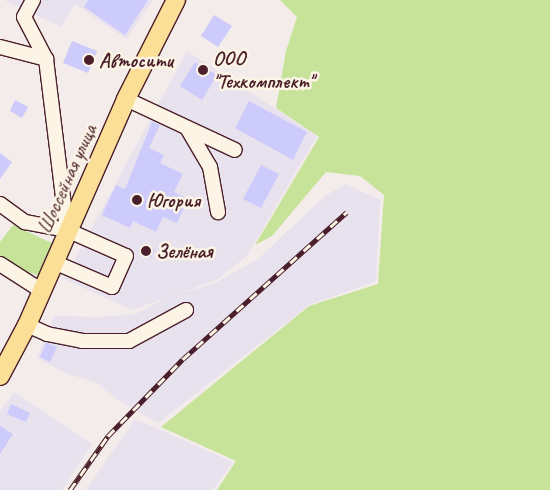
<!DOCTYPE html>
<html>
<head>
<meta charset="utf-8">
<style>
	body { margin:0 }
	#map { position:relative; width:550px; height:490px; overflow:hidden; background:#f3ecea; font-family:Caveat,sans-serif }
	div>[style] { position:absolute }
	.built>* { inset:0; background:#e8e2ef }
	.green>* { inset:0; background:#c7e39a }
	.building>* { inset:0; background:#cdcafc }
	.roads { filter:drop-shadow(1px 0 #4a1f2b) drop-shadow(-1px 0 #4a1f2b) drop-shadow(0 1px #4a1f2b) drop-shadow(0 -1px #4a1f2b) }
	.minor>* { height:14px; margin:-7px; padding:0 7px; transform-origin:7px; border-radius:7px; background:#fcf5e5 }
	.major>* { height:18px; margin:-9px; padding:0 9px; transform-origin:9px; border-radius:9px; background:#fbdf96 }
	.rail>* { height:5px; margin-top:-2.5px; transform-origin:0; background:repeating-linear-gradient(90deg,#fcf5e5 0 9px,#4a1f2b 0 18px); box-sizing:border-box; border-block:1px solid #4a1f2b }
	.dots>* { width:14px; height:14px; translate:-50% -50%; box-sizing:border-box; border:2px solid #fcf5e5; border-radius:50% }
	span { translate:-50% -50%; white-space:nowrap; text-align:center; line-height:1.15; -webkit-text-stroke:5px #fcf5e5; paint-order:stroke }
	.poi-label { font-size:20px; color:#4a1f2b; font-weight:700 }
	.left { translate:0 -50%; text-align:left }
	.street-label { font-size:20px; color:#4a1f2b }
</style>
</head>
<body>
<div id="map">
	<div class="built">
		<div style="clip-path:polygon(4px 0,153px 0,126px 39px,75px 4px,61px 27px)"></div>
		<div style="clip-path:polygon(187px 51px,317px 136px,247px 256px,218px 279px,173px 296px,215px 283px,258px 259px,325px 196px,346px 184px,380px 200px,376px 281px,309px 305px,158px 423px,118px 400px,97px 383px,65px 373px,37px 358px,54px 316px,101px 317px,136px 314px,168px 297px,132px 310px,64px 279px)"></div>
		<div style="clip-path:polygon(14px 392px,92px 444px,62px 490px,0 490px,0 411px)"></div>
		<div style="clip-path:polygon(135px 419px,233px 462px,213px 490px,86px 490px)"></div>
	</div>
	<div class="green">
		<div style="clip-path:polygon(280px 0,550px 0,550px 490px,217px 490px,236px 461px,161px 427px,309px 306px,378px 284px,384px 195px,360px 176px,326px 172px,272px 236px,255px 245px,319px 137px,276px 108px,286px 51px,297px 17px)"></div>
		<div style="clip-path:polygon(13px 225px,56px 245px,41px 276px,15px 269px,0 257px,0 242px)"></div>
	</div>
	<div class="building">
		<div style="clip-path:polygon(88px 0,148px 0,125px 35px,84px 7px)"></div>
		<div style="clip-path:polygon(214px 15px,232px 26px,218px 47px,201px 36px)"></div>
		<div style="clip-path:polygon(72px 41px,97px 51px,88px 73px,63px 63px)"></div>
		<div style="clip-path:polygon(195px 62px,217px 75px,202px 100px,180px 86px)"></div>
		<div style="clip-path:polygon(15px 100px,28px 107px,22px 118px,10px 111px)"></div>
		<div style="clip-path:polygon(249px 101px,307px 132px,293px 160px,235px 128px)"></div>
		<div style="clip-path:polygon(152px 122px,160px 125px,149px 148px,164px 155px,160px 163px,183px 174px,174px 192px,188px 199px,177px 223px,163px 217px,156px 232px,133px 221px,130px 228px,102px 215px,116px 185px,125px 189px)"></div>
		<div style="clip-path:polygon(0 153px,12px 162px,0 179px)"></div>
		<div style="clip-path:polygon(261px 165px,279px 174px,261px 208px,243px 199px)"></div>
		<div style="clip-path:polygon(142px 244px,155px 250px,151px 258px,138px 253px)"></div>
		<div style="clip-path:polygon(46px 343px,57px 347px,50px 362px,40px 357px)"></div>
		<div style="clip-path:polygon(11px 404px,30px 413px,26px 422px,7px 414px)"></div>
		<div style="clip-path:polygon(0 426px,13px 434px,0 454px)"></div>
	</div>
	<div class="roads">
		<div class="minor">
			<div style="left:33px;top:0;width:19px;rotate:118deg"></div>
			<div style="left:24px;top:17px;width:47px;rotate:62.4deg"></div>
			<div style="left:46px;top:59px;width:172px;rotate:83deg"></div>
			<div style="left:0;top:47px;width:48px;rotate:14.6deg"></div>
			<div style="left:126px;top:99px;width:120px;rotate:25.1deg"></div>
			<div style="left:187px;top:128px;width:45px;rotate:59.5deg"></div>
			<div style="left:210px;top:167px;width:46px;rotate:79.9deg"></div>
			<div style="left:0;top:204px;width:31px;rotate:36deg"></div>
			<div style="left:25px;top:222px;width:43px;rotate:10.8deg"></div>
			<div style="left:67px;top:230px;width:64px;rotate:23.8deg"></div>
			<div style="left:126px;top:256px;width:34px;rotate:114deg"></div>
			<div style="left:112px;top:287px;width:63px;rotate:-156.7deg"></div>
			<div style="left:0;top:264px;width:50px;rotate:32.7deg"></div>
			<div style="left:27px;top:325px;width:22px;rotate:24deg"></div>
			<div style="left:47px;top:334px;width:36px;rotate:11deg"></div>
			<div style="left:82px;top:341px;width:47px"></div>
			<div style="left:129px;top:341px;width:65px;rotate:-28.5deg"></div>
		</div>
		<div class="major">
			<div style="left:0;top:376px;width:58px;rotate:-62.1deg"></div>
			<div style="left:27px;top:325px;width:247px;rotate:-66.3deg"></div>
			<div style="left:126px;top:99px;width:111px;rotate:-63.2deg"></div>
		</div>
	</div>
	<div class="rail">
		<div style="left:70px;top:490px;width:66px;rotate:-54.9deg"></div>
		<div style="left:108px;top:436px;width:107px;rotate:-45.8deg"></div>
		<div style="left:183px;top:359px;width:220px;rotate:-41.9deg"></div>
	</div>
	<div class="dots">
		<div style="left:89px;top:60px;background:#4a1f2b"></div>
		<div style="left:203px;top:70px;background:#4a1f2b"></div>
		<div style="left:137px;top:200px;background:#4a1f2b"></div>
		<div style="left:146px;top:251px;background:#4a1f2b"></div>
	</div>
	<div class="poi-label">
		<span class="left" style="left:213px;top:70px">ООО<br>"Техкомплект"</span>
		<span class="left" style="left:99px;top:60px">Автосити</span>
		<span class="left" style="left:147px;top:200px">Югория</span>
		<span class="left" style="left:156px;top:251px">Зелёная</span>
	</div>
	<div class="street-label">
		<span style="left:67px;top:179px;rotate:-66deg">Шоссейная улица</span>
	</div>
</div>
</body>
</html>
